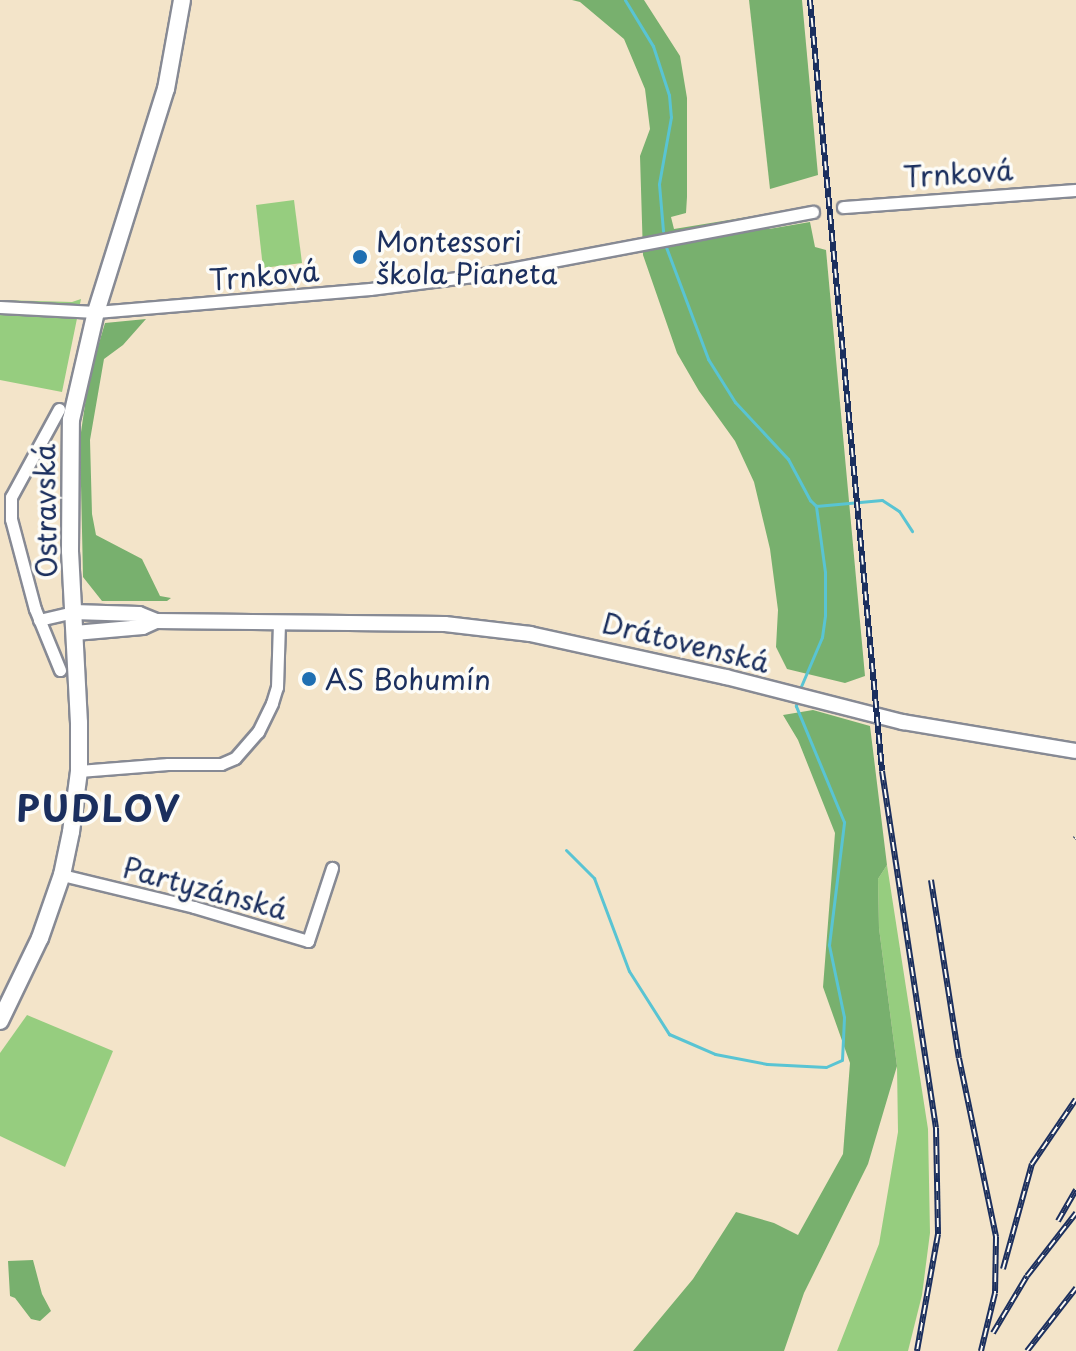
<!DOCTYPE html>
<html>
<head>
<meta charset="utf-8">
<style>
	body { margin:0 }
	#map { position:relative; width:1076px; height:1351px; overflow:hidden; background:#f3e4c9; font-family:"Playpen Sans",sans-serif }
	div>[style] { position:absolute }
	.green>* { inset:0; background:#96cd7f }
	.forest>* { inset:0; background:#78b06e }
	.stream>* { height:3px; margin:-1.5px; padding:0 1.5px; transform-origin:1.5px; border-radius:1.5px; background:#59c4d3 }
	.roads { filter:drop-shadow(2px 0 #878a94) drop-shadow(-2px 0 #878a94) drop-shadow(0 2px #878a94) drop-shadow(0 -2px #878a94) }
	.minor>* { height:11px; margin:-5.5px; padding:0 5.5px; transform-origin:5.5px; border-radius:5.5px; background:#fff }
	.tertiary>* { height:14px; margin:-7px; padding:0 7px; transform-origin:7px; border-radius:7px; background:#fff }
	.secondary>* { height:16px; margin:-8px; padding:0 8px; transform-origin:8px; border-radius:8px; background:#fff }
	.rail>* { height:6px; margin-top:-3px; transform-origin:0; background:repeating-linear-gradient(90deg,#fdfcf7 0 9px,#1b2f5e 0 18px); box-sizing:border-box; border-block:2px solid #1b2f5e }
	.dots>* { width:22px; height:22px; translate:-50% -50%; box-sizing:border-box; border:4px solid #fdfcf7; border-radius:50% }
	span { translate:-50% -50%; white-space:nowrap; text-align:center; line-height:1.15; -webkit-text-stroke:7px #fdfcf7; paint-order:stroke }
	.street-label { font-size:28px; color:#1b2f5e }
	.poi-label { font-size:28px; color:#1b2f5e }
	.left { translate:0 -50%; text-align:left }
	.district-label { font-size:36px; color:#1b2f5e; font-weight:700; letter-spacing:2px }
</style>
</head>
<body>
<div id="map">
	<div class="green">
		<div style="clip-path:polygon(294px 200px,302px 263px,263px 268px,256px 205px)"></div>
		<div style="clip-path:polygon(81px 299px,62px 392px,0 380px,0 300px,72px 302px)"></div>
		<div style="clip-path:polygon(887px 865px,928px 1129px,930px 1233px,922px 1295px,908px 1351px,837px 1351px,879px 1244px,898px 1132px,897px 1066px,879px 928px,878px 879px)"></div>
		<div style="clip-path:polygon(27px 1015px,113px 1051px,65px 1167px,0 1136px,0 1053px)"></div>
	</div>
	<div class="forest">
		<div style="clip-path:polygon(572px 0,644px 0,680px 56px,687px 98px,687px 197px,686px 213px,671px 217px,674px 229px,765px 214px,769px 229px,810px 222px,815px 247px,826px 250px,865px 676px,845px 683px,787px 669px,776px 647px,778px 610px,770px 549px,754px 482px,735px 441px,699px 391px,677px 353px,643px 255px,640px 156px,650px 129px,645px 89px,624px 39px,580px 2px)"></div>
		<div style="clip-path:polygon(749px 0,802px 0,818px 175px,770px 189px)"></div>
		<div style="clip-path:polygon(146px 319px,123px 345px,104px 359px,90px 440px,92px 514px,96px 535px,142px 559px,160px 596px,171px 598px,167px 601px,102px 601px,83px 577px,80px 439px,89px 377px,105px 323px)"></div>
		<div style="clip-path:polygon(813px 710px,870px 726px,887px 865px,878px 879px,879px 928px,897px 1066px,868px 1164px,804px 1293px,784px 1351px,633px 1351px,693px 1279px,736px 1212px,774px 1223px,798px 1235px,843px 1154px,850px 1063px,823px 987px,835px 833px,798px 740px,783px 715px)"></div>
		<div style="clip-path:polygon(33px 1260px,42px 1294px,51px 1311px,40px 1321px,31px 1319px,15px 1298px,10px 1296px,8px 1261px)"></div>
	</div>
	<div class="stream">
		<div style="left:625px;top:0;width:54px;rotate:58.7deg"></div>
		<div style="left:653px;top:46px;width:52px;rotate:71.9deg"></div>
		<div style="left:669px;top:95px;width:22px;rotate:85deg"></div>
		<div style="left:671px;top:117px;width:68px;rotate:100.2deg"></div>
		<div style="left:659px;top:184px;width:47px;rotate:85.1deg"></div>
		<div style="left:666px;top:247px;width:120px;rotate:69.4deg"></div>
		<div style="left:708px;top:359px;width:51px;rotate:57.9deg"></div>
		<div style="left:735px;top:402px;width:78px;rotate:47.1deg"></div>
		<div style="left:788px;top:459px;width:47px;rotate:61.8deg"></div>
		<div style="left:810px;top:500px;width:8px;rotate:45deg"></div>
		<div style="left:816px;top:506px;width:66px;rotate:-5.2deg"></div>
		<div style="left:882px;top:500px;width:20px;rotate:33deg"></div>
		<div style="left:899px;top:511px;width:24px;rotate:57deg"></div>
		<div style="left:799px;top:691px;width:59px;rotate:-66.9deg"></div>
		<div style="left:822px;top:637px;width:22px;rotate:-82deg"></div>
		<div style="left:825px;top:615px;width:43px;rotate:-90deg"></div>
		<div style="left:825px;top:572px;width:67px;rotate:-97.8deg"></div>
		<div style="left:566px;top:850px;width:40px;rotate:45deg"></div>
		<div style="left:594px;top:878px;width:99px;rotate:69.4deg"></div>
		<div style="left:629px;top:971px;width:75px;rotate:57.6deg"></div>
		<div style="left:669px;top:1034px;width:50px;rotate:23.5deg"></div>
		<div style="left:715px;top:1054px;width:53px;rotate:10.9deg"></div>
		<div style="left:767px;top:1064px;width:59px;rotate:2.9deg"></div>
		<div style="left:826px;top:1067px;width:17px;rotate:-24deg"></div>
		<div style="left:842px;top:1060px;width:43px;rotate:-87.3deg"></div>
		<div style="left:844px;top:1017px;width:74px;rotate:-101.8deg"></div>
		<div style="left:829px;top:945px;width:124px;rotate:-83deg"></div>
		<div style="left:844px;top:822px;width:126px;rotate:-112.5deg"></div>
		<div style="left:796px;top:706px;width:8px;rotate:-83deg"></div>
	</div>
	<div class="roads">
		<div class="minor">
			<div style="left:843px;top:207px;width:234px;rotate:-4.2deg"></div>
			<div style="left:0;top:307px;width:96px;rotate:3deg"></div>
			<div style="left:96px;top:312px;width:275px;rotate:-4.8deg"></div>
			<div style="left:370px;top:289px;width:104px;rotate:-7.2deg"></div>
			<div style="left:473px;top:276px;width:346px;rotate:-10.7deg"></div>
			<div style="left:59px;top:409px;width:100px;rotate:118.6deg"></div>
			<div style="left:11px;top:497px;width:22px;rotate:90deg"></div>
			<div style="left:11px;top:519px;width:93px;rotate:75.1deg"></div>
			<div style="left:35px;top:609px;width:66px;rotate:67.7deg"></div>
			<div style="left:39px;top:620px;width:35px;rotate:-13deg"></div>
			<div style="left:79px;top:771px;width:89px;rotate:-4.5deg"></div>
			<div style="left:168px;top:764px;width:53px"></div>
			<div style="left:221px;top:764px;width:15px;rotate:-23deg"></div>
			<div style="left:235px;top:758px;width:35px;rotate:-49deg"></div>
			<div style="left:258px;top:732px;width:32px;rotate:-64deg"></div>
			<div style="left:272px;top:703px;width:17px;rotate:-73deg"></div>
			<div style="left:277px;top:687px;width:64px;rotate:-88.2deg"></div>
			<div style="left:62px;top:875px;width:136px;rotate:13.6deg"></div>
			<div style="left:194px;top:907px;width:119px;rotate:16.6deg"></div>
			<div style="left:308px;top:941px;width:77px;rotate:-71.8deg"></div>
		</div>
		<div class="tertiary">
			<div style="left:73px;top:612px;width:66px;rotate:1.7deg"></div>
			<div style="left:139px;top:614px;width:18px;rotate:22deg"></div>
			<div style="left:156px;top:621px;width:289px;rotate:0.6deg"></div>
			<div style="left:445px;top:624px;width:86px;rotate:6.7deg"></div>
			<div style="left:530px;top:634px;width:201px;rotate:12.4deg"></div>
			<div style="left:726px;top:677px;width:183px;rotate:14.3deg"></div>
			<div style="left:903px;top:722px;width:175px;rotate:9.5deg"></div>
			<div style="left:75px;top:633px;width:68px;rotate:-5deg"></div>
			<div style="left:143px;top:627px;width:14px;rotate:-25deg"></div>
		</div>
		<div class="secondary">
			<div style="left:0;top:1021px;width:92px;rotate:-64.3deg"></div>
			<div style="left:40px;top:938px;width:67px;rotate:-70.8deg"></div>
			<div style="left:62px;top:875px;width:44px;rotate:-78.2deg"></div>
			<div style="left:71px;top:832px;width:62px;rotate:-82.5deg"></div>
			<div style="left:79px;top:771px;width:48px;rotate:-90deg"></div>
			<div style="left:79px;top:723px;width:172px;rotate:-93deg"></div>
			<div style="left:70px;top:551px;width:131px;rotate:-89.6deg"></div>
			<div style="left:71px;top:420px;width:111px;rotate:-77deg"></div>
			<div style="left:96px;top:312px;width:234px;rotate:-72.6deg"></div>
			<div style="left:166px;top:89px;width:90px;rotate:-79.8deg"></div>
		</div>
	</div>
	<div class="rail">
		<div style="left:810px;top:0;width:774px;rotate:84.66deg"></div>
		<div style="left:882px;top:771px;width:361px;rotate:81.4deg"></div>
		<div style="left:936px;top:1128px;width:106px;rotate:88.9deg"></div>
		<div style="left:938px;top:1234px;width:119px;rotate:100.2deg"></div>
		<div style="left:1075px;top:839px;width:1px;rotate:-45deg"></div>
		<div style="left:931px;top:880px;width:180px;rotate:81.1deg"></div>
		<div style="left:959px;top:1058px;width:183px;rotate:78.3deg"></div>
		<div style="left:996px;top:1237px;width:56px;rotate:91deg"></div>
		<div style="left:995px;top:1293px;width:60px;rotate:103.6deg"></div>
		<div style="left:1058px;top:1221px;width:36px;rotate:-60deg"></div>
		<div style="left:1003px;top:1269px;width:109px;rotate:-74.6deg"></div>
		<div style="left:1032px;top:1164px;width:78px;rotate:-55.9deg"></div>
		<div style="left:993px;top:1333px;width:66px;rotate:-59.2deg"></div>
		<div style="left:1027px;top:1276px;width:80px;rotate:-52.1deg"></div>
		<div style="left:1027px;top:1351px;width:80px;rotate:-52.1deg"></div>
	</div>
	<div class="dots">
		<div style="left:360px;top:257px;background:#1f6fb2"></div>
		<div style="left:309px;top:679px;background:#1f6fb2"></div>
	</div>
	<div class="street-label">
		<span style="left:958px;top:173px;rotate:-4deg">Trnková</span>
		<span style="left:264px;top:275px;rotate:-5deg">Trnková</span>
		<span style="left:45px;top:511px;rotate:-91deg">Ostravská</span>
		<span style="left:686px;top:642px;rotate:14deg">Drátovenská</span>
		<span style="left:205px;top:888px;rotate:15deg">Partyzánská</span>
	</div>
	<div class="poi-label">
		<span class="left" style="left:376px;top:257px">Montessori<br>škola Pianeta</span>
		<span class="left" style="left:325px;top:679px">AS Bohumín</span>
	</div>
	<div class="district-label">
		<span style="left:99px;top:808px">PUDLOV</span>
	</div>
</div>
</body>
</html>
